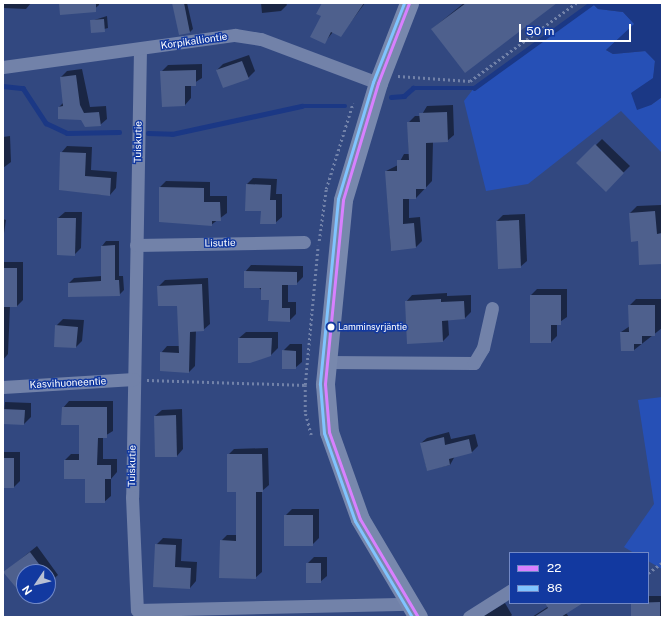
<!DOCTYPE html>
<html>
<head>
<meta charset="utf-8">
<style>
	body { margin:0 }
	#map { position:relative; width:665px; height:620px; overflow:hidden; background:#324880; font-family:"Public Sans",sans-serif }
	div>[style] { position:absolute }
	.green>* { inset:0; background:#2650b6 }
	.water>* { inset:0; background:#1b3885 }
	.shadow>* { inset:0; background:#0007 }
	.stream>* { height:4.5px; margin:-2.25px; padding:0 2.25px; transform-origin:2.25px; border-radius:2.25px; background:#1b3885 }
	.building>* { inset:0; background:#4e608d }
	.path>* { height:2.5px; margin-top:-1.25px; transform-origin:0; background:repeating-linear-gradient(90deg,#7282a9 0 2px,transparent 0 5px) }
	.minor>* { height:13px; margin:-6.5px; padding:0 6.5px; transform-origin:6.5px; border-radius:6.5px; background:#7282a9 }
	.secondary>* { height:19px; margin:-9.5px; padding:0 9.5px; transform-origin:9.5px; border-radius:9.5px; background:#7888ad }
	.bus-1>* { height:3px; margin:-1.5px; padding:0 1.5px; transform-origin:1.5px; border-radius:1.5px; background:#d880ff }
	.bus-2>* { height:3px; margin:-1.5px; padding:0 1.5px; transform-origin:1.5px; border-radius:1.5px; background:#80c4ff }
	.dots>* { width:11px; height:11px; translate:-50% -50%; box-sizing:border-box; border:2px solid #1239a0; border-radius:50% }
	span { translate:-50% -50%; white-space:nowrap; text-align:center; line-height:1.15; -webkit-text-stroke:3px #1239a0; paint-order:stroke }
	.bus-label { font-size:9px; color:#fff }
	.left { translate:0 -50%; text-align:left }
	.street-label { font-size:10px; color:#fff }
	.frame { position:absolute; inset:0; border:4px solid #fff; pointer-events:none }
	.legend { position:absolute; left:509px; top:552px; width:140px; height:52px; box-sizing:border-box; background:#1239a0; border:1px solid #7188c6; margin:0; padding:5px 7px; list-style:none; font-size:12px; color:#fff }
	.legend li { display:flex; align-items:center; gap:8px; height:20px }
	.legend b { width:20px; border:1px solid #7188c6 }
	.north { position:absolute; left:16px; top:564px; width:40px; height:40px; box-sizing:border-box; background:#1239a0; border:1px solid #7188c6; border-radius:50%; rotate:235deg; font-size:11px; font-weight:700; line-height:16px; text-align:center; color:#fff }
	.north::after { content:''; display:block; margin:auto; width:14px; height:18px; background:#b7bfd3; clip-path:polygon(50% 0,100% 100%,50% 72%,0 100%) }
	.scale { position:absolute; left:519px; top:24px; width:112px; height:18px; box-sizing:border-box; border:2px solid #fff; border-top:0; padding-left:5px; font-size:12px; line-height:14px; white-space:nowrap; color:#fff; -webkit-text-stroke:3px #1239a0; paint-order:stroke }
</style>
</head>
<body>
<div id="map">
	<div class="green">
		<div style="clip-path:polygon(592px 3px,598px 9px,623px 12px,635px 24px,606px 50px,613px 54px,646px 51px,655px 61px,651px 105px,662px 97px,662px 153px,621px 111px,528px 184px,486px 191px,464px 101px,474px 88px)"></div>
		<div style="clip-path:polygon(662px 397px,662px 569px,648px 561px,648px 553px,634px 553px,624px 547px,654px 504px,638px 400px)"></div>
	</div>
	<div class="water">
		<div style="clip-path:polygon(592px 3px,662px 3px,662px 97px,651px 105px,637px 110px,631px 93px,653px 78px,655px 61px,645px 51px,613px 54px,606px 50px,634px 24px,623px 12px,598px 9px)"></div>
	</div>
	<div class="shadow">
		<div style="clip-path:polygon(3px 3px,31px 3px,26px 9px,3px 8px)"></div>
		<div style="clip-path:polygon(60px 3px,99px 3px,99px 5px,92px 11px)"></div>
		<div style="clip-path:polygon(173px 3px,187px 3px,193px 29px,190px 32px)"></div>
		<div style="clip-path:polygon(261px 3px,286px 3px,287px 5px,281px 11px,262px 13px)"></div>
		<div style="clip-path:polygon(325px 3px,365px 3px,341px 35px,333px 32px,324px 43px)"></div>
		<div style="clip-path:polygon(464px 3px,555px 3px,432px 29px)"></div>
		<div style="clip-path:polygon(107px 16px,108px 28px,92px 32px,91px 21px)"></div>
		<div style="clip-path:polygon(249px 55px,255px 71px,248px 78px,217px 70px,223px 64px)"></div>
		<div style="clip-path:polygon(202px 64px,202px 78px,191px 85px,191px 98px,185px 105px,161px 72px,168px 65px)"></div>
		<div style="clip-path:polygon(82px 69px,90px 107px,106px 106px,107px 119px,100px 125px,59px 107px,64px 102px,61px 77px,67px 71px)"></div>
		<div style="clip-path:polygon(453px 105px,454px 135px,447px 141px,433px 142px,432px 181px,416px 198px,409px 198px,409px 218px,420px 217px,422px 241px,416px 247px,391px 250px,386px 171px,398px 165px,404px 154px,409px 154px,408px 123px,415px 116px,421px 116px,427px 106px)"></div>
		<div style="clip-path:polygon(10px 136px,11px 162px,3px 168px,3px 137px)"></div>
		<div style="clip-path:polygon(602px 139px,630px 166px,606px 190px,578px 163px)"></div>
		<div style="clip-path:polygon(67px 146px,92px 147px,91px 170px,117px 172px,116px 188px,110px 195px,93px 194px,61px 153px)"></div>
		<div style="clip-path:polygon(253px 178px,277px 179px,276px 194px,282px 194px,282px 217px,275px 223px,247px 184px)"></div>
		<div style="clip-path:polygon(166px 181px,210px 182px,210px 196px,227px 196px,227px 213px,211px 225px,160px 187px)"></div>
		<div style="clip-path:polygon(661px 205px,662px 213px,662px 263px,639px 240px,632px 241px,630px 213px,637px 206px)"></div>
		<div style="clip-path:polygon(65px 212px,82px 212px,81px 248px,75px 254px,58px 218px)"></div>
		<div style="clip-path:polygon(525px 214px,527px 261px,520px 267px,497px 221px,503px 215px)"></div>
		<div style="clip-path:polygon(3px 219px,6px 220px,3px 240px)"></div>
		<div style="clip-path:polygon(106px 241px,119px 241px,119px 276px,123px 276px,124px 290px,119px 295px,69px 283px,74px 278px,102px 276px,102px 246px)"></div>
		<div style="clip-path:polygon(3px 262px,23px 262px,23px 300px,17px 306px,10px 306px,8px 354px,3px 360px)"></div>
		<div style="clip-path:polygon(251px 265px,303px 266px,303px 277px,296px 284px,288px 284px,288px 302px,296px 302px,296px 314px,289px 321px,245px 272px)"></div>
		<div style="clip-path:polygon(208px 278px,210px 324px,203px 330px,196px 330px,195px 366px,189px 372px,161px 353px,167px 346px,179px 346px,178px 305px,158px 287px,165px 280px)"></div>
		<div style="clip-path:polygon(537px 289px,567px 289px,567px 317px,557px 324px,557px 336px,551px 342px,531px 295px)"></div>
		<div style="clip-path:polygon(447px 293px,447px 296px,471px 295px,471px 312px,465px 318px,448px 319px,449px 335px,443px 341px,406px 302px,412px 295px)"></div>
		<div style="clip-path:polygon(636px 299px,661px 299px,662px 328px,634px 350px,621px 332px,630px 326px,629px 306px)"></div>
		<div style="clip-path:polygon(63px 319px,84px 320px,82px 341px,76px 347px,56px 326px)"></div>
		<div style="clip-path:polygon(246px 332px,278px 332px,278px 348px,271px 355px,239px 338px)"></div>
		<div style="clip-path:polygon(290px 344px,302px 344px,302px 362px,295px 368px,283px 351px)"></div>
		<div style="clip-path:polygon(69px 401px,113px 401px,113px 431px,103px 437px,103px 459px,117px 459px,117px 472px,111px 479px,111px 496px,104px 502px,86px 478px,65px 460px,71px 454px,80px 454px,80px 424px,63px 408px)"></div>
		<div style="clip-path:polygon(5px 402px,31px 403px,31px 417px,24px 424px,3px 423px)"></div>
		<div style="clip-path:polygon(182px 409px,183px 449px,177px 456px,155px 416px,162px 410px)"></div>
		<div style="clip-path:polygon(449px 432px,451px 439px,475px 434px,478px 446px,472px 452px,455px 456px,450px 465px,427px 470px,421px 443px,427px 438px)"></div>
		<div style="clip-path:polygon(268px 448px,269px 485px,262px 491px,262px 572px,255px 578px,221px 541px,227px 535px,237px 535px,237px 491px,228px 455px,234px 449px)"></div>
		<div style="clip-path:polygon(3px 452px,20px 452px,20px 481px,14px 487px,3px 487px)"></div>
		<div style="clip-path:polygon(292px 509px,319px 509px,319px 538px,312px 545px,285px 516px)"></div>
		<div style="clip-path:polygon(163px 538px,182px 539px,181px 561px,197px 562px,196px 581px,190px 588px,156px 545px)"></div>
		<div style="clip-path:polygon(37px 546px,58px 575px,48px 584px,48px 572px,24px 572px,24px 595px,6px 571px)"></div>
		<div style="clip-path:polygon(314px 557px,327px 557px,327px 576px,320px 582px,307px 564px)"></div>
		<div style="clip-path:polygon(648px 591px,648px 596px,662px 596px,662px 617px,632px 617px,648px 603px)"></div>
		<div style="clip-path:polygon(25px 596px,32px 596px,28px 600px)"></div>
		<div style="clip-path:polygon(505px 603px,512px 615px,510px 617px,482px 617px)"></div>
		<div style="clip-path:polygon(547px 603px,581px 603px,566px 613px,569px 617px,532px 617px,549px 606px)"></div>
	</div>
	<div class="stream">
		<div style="left:3px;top:86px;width:20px;rotate:6deg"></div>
		<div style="left:23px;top:88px;width:42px;rotate:56.7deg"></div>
		<div style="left:46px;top:123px;width:23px;rotate:25deg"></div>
		<div style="left:67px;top:133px;width:52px;rotate:-1.1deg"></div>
		<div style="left:391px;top:97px;width:13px;rotate:-4deg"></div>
		<div style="left:404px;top:96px;width:12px;rotate:-42deg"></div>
		<div style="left:413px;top:88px;width:61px"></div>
		<div style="left:474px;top:88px;width:145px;rotate:-35.8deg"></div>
		<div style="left:148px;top:133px;width:24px;rotate:2deg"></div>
		<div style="left:172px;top:134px;width:133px;rotate:-12.2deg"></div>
		<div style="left:302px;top:106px;width:43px"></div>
	</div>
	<div class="building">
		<div style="clip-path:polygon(59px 3px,96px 3px,96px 12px,60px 15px)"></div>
		<div style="clip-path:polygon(172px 3px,184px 3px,190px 33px,179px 35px)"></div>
		<div style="clip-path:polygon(322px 3px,364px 3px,341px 37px,331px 32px,325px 44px,310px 37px,321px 16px,316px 14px)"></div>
		<div style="clip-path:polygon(466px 3px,557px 3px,465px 73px,431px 29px)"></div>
		<div style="clip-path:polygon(104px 19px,105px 32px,91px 33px,90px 20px)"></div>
		<div style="clip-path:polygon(242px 61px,249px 79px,223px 88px,216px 70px)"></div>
		<div style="clip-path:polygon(196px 70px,196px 86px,185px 86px,185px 106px,162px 107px,160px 71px)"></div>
		<div style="clip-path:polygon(76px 75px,80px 105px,84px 113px,99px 112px,101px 126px,85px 127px,81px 120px,58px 119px,58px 107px,63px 106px,60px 77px)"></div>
		<div style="clip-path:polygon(447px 112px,448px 142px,426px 143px,426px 189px,416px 189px,416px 199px,403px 199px,403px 224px,414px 223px,416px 248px,391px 251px,385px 171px,397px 171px,397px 160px,409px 160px,407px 122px,420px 122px,419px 113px)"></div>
		<div style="clip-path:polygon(595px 144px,624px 173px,606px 192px,576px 163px)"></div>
		<div style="clip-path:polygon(60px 152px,86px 153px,85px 176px,111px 178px,110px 196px,59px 190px)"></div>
		<div style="clip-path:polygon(246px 184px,271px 185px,270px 200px,276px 200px,276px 224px,260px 224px,261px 211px,245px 211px)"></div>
		<div style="clip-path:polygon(159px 187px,204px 188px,204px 202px,220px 202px,221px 221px,212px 221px,212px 226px,159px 222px)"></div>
		<div style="clip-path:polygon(655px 211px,657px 234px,662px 233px,662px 264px,639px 265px,638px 241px,631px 242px,629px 213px)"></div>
		<div style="clip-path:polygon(57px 218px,76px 218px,75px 256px,57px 255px)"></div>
		<div style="clip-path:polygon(519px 220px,521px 268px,498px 269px,496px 221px)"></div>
		<div style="clip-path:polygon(115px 245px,115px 280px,119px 280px,120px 296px,68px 297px,68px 283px,101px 281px,101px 246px)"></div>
		<div style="clip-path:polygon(3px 268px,17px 268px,17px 307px,3px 307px)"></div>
		<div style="clip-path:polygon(244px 271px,297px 272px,297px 285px,282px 285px,282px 308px,290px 308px,290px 322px,268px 321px,269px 300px,261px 300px,261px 288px,244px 288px)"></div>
		<div style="clip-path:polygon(202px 284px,204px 331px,190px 332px,189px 373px,160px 371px,160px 352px,179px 353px,177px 306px,158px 306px,157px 286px)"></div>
		<div style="clip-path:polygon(530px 295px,561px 295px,561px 325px,551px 325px,551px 343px,530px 343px)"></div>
		<div style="clip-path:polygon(441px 299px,441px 302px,464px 301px,465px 319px,442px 321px,443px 342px,407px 344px,405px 301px)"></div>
		<div style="clip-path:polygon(628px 305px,655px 305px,655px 336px,642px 336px,642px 344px,634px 344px,634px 351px,621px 351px,620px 332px,629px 332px)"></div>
		<div style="clip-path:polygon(55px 325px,78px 327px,76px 348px,54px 347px)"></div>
		<div style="clip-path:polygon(238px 338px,272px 338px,271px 356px,250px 363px,238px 363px)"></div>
		<div style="clip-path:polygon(282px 350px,296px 351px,296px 369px,282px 369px)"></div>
		<div style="clip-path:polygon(62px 407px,107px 407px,107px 438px,98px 438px,97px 465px,111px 465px,111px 479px,105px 479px,105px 503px,85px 503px,85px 479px,64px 479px,64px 460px,79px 460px,79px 425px,61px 425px)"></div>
		<div style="clip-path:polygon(3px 409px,25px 410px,24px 425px,3px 424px)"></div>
		<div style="clip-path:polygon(176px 415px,177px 457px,155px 457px,154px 416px)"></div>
		<div style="clip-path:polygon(444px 437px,445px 445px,469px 439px,472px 453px,449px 459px,450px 465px,427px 471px,420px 443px)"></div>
		<div style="clip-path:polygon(227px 454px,262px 454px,263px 492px,256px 492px,256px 579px,219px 578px,220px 540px,236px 541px,236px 492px,227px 492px)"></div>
		<div style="clip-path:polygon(3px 458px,14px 458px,14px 488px,3px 488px)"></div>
		<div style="clip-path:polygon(284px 515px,313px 515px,313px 546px,284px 546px)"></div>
		<div style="clip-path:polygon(155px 544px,176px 545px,175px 567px,191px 568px,190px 589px,153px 587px)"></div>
		<div style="clip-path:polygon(30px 552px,45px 572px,24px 572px,24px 597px,3px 572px)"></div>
		<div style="clip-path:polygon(306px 563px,321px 563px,321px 583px,306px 583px)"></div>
		<div style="clip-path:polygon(660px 602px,660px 617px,631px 617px,631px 603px)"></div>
		<div style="clip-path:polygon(545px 603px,583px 603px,561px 617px,534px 617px,548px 608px)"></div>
	</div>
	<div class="path">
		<div style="left:398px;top:76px;width:72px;rotate:4deg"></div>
		<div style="left:470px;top:81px;width:132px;rotate:-36.3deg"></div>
		<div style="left:319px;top:241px;width:52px;rotate:-82.3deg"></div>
		<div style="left:326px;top:189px;width:90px;rotate:-72.6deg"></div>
		<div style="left:147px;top:380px;width:159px;rotate:1.8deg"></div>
		<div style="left:311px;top:435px;width:24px;rotate:-105deg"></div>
		<div style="left:305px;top:412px;width:27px;rotate:-90deg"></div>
		<div style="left:305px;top:385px;width:140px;rotate:-84.7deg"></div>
		<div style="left:648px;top:573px;width:17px;rotate:-36deg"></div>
	</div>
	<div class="minor">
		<div style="left:140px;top:49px;width:448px;rotate:91deg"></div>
		<div style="left:132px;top:497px;width:113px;rotate:87.5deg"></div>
		<div style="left:137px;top:610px;width:273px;rotate:-1.3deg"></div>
		<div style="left:3px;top:67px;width:234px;rotate:-7.9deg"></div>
		<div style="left:235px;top:35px;width:26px;rotate:9deg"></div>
		<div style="left:261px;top:39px;width:125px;rotate:20.6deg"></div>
		<div style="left:136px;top:245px;width:168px;rotate:-1deg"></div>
		<div style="left:326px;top:362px;width:148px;rotate:0.4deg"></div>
		<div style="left:474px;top:363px;width:17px;rotate:-59deg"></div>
		<div style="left:483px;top:348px;width:41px;rotate:-77.3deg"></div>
		<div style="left:3px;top:387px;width:131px;rotate:-3.5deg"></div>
		<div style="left:469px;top:617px;width:49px;rotate:-32.4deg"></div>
	</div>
	<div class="secondary">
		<div style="left:409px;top:3px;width:86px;rotate:111.2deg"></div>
		<div style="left:378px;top:83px;width:122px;rotate:106.7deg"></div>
		<div style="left:343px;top:200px;width:185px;rotate:95.6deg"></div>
		<div style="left:325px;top:384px;width:48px;rotate:85.2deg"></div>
		<div style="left:329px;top:432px;width:92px;rotate:70.4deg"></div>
		<div style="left:360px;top:519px;width:114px;rotate:59.4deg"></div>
	</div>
	<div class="bus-1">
		<div style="left:409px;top:3px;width:86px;rotate:111.2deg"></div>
		<div style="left:378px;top:83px;width:122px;rotate:106.7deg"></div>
		<div style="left:343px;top:200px;width:185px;rotate:95.6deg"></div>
		<div style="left:325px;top:384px;width:48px;rotate:85.2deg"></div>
		<div style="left:329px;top:432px;width:92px;rotate:70.4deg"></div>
		<div style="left:360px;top:519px;width:114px;rotate:59.4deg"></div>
	</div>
	<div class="bus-2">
		<div style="left:404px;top:3px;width:85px;rotate:111.4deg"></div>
		<div style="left:373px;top:82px;width:122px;rotate:106.7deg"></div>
		<div style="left:338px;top:199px;width:186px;rotate:95.6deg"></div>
		<div style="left:320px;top:384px;width:49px;rotate:85.3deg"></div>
		<div style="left:324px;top:433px;width:93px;rotate:70.6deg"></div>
		<div style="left:355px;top:521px;width:112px;rotate:59.3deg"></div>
	</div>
	<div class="dots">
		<div style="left:331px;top:327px;background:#fff"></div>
	</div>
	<div class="bus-label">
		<span class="left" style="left:338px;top:327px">Lamminsyrjäntie</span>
	</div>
	<div class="street-label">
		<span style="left:194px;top:41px;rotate:-8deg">Korpikalliontie</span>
		<span style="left:138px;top:142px;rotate:-89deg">Tuiskutie</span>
		<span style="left:220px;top:243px;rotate:-1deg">Lisutie</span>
		<span style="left:68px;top:383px;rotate:-3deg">Kasvihuoneentie</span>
		<span style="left:132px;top:466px;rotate:-89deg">Tuiskutie</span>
	</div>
	<div class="frame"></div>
	<ul class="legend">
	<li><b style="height:5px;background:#d880ff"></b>22</li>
	<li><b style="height:5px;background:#80c4ff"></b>86</li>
	</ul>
	<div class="north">N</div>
	<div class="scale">50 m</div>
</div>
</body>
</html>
